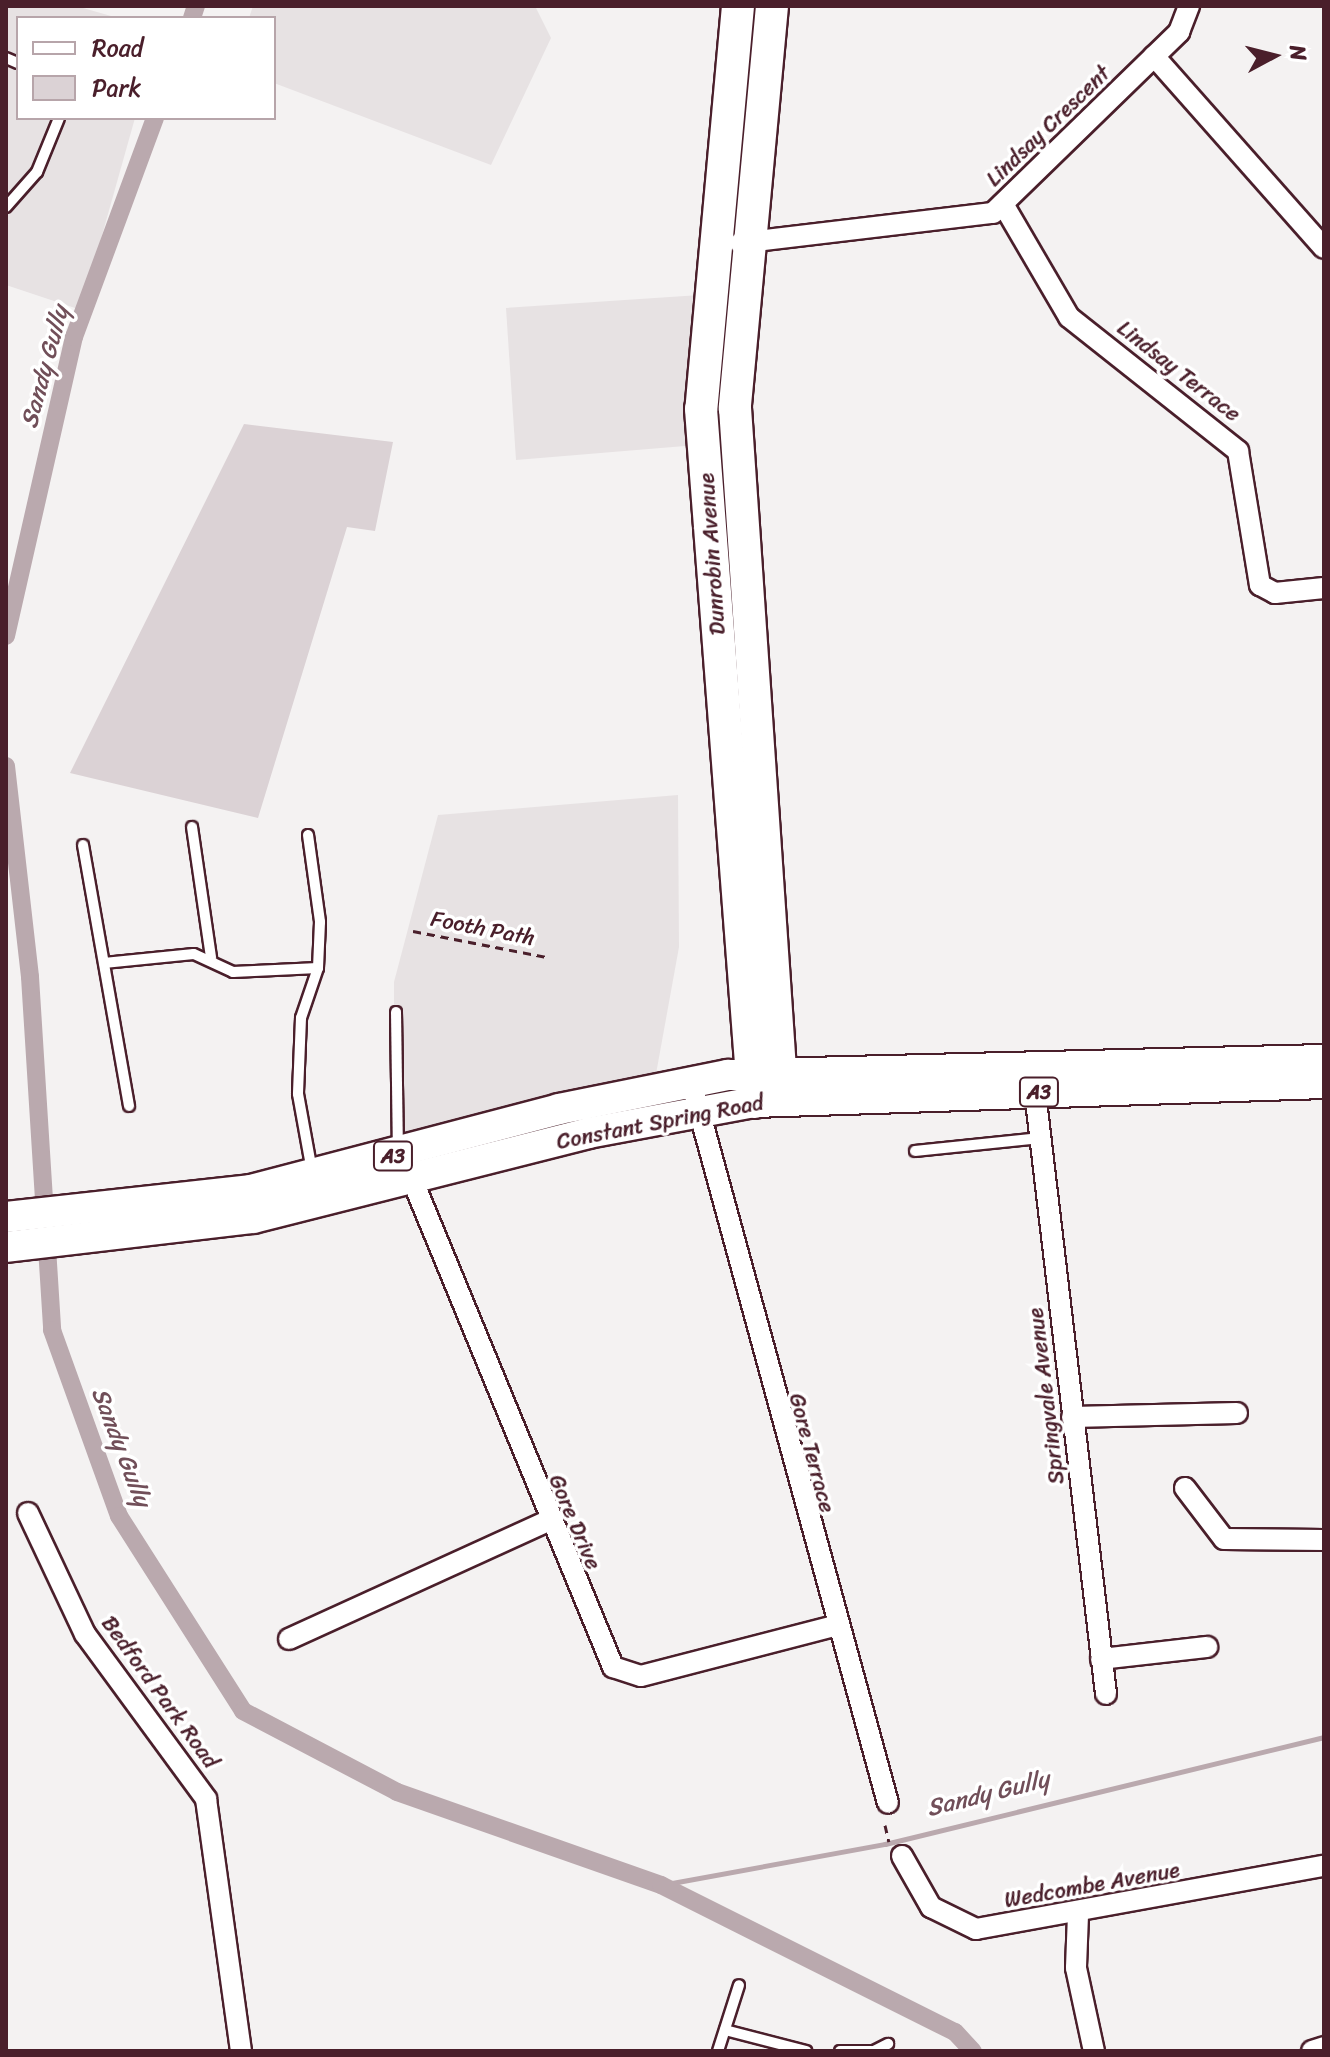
<!DOCTYPE html>
<html>
<head>
<meta charset="utf-8">
<style>
	body { margin:0 }
	#map { position:relative; width:1330px; height:2057px; overflow:hidden; background:#f4f2f2; font-family:Sriracha,sans-serif }
	div>[style] { position:absolute }
	.built>* { inset:0; background:#e7e2e3 }
	.green>* { inset:0; background:#dbd2d5 }
	.stream>* { height:5px; margin:-2.5px; padding:0 2.5px; transform-origin:2.5px; border-radius:2.5px; background:#baa9ae }
	.canal>* { height:18px; margin:-9px; padding:0 9px; transform-origin:9px; border-radius:9px; background:#baa9ae }
	.path>* { height:3px; margin-top:-1.5px; transform-origin:0; background:repeating-linear-gradient(90deg,#4a1f2b 0 8px,transparent 0 14px) }
	.roads { filter:drop-shadow(2px 0 #4a1f2b) drop-shadow(-2px 0 #4a1f2b) drop-shadow(0 2px #4a1f2b) drop-shadow(0 -2px #4a1f2b) }
	.service>* { height:10px; margin:-5px; padding:0 5px; transform-origin:5px; border-radius:5px; background:#fff }
	.minor>* { height:20px; margin:-10px; padding:0 10px; transform-origin:10px; border-radius:10px; background:#fff }
	.primary>* { height:30px; margin:-15px; padding:0 15px; transform-origin:15px; border-radius:15px; background:#fff }
	.trunk>* { height:32px; margin:-16px; padding:0 16px; transform-origin:16px; border-radius:16px; background:#fff }
	span { translate:-50% -50%; white-space:nowrap; text-align:center; line-height:1.15; -webkit-text-stroke:7px #fff; paint-order:stroke }
	.shield-label span { padding:2px 6px; background:#fff; border:2px solid; border-radius:6px; -webkit-text-stroke-width:0 }
	.shield-label { font-size:20px; color:#4a1f2b; font-weight:700 }
	.street-label { font-size:22px; color:#4a1f2b }
	.water-label { font-size:24px; color:#714f59; font-style:italic }
	.frame { position:absolute; inset:0; border:8px solid #4a1f2b; pointer-events:none }
	.legend { position:absolute; left:16px; top:16px; width:260px; height:104px; box-sizing:border-box; background:#fff; border:2px solid #b7a5aa; margin:0; padding:10px 14px; list-style:none; font-size:24px; color:#4a1f2b }
	.legend li { display:flex; align-items:center; gap:16px; height:40px }
	.legend b { width:40px; border:2px solid #b7a5aa }
	.north { position:absolute; left:1234px; top:16px; width:80px; height:80px; -webkit-text-stroke:6px #fff; paint-order:stroke; rotate:83deg; font-size:22px; font-weight:700; line-height:32px; text-align:center; color:#4a1f2b }
	.north::after { content:''; display:block; margin:auto; width:28px; height:36px; background:#4a1f2b; clip-path:polygon(50% 0,100% 100%,50% 72%,0 100%) }
</style>
</head>
<body>
<div id="map">
	<div class="built">
		<div style="clip-path:polygon(6px 6px,76px 6px,118px 18px,18px 18px,18px 118px,135px 118px,81px 310px,6px 285px)"></div>
		<div style="clip-path:polygon(253px 6px,535px 6px,551px 38px,491px 165px,274px 83px,274px 18px,249px 18px)"></div>
		<div style="clip-path:polygon(700px 295px,685px 446px,516px 460px,506px 308px)"></div>
		<div style="clip-path:polygon(678px 795px,679px 947px,656px 1074px,394px 1146px,394px 982px,438px 815px)"></div>
	</div>
	<div class="green">
		<div style="clip-path:polygon(244px 424px,393px 442px,375px 531px,347px 527px,258px 818px,70px 773px)"></div>
	</div>
	<div class="stream">
		<div style="left:661px;top:1885px;width:228px;rotate:-10.4deg"></div>
		<div style="left:885px;top:1844px;width:452px;rotate:-13.7deg"></div>
	</div>
	<div class="canal">
		<div style="left:192px;top:18px;width:13px;rotate:-72deg"></div>
		<div style="left:6px;top:636px;width:307px;rotate:-77.2deg"></div>
		<div style="left:74px;top:337px;width:233px;rotate:-69.7deg"></div>
		<div style="left:6px;top:766px;width:212px;rotate:83.5deg"></div>
		<div style="left:30px;top:977px;width:354px;rotate:86.4deg"></div>
		<div style="left:52px;top:1330px;width:198px;rotate:70.2deg"></div>
		<div style="left:119px;top:1516px;width:231px;rotate:57.5deg"></div>
		<div style="left:243px;top:1711px;width:174px;rotate:27.7deg"></div>
		<div style="left:397px;top:1792px;width:280px;rotate:19.4deg"></div>
		<div style="left:661px;top:1885px;width:329px;rotate:26.6deg"></div>
		<div style="left:955px;top:2032px;width:26px;rotate:47deg"></div>
	</div>
	<div class="path">
		<div style="left:413px;top:931px;width:136px;rotate:11deg"></div>
		<div style="left:885px;top:1825px;width:17px;rotate:77deg"></div>
	</div>
	<div class="roads">
		<div class="service">
			<div style="left:6px;top:58px;width:13px;rotate:23deg"></div>
			<div style="left:6px;top:207px;width:47px;rotate:-48.5deg"></div>
			<div style="left:37px;top:172px;width:58px;rotate:-67.8deg"></div>
			<div style="left:192px;top:827px;width:132px;rotate:81.7deg"></div>
			<div style="left:308px;top:835px;width:88px;rotate:82.1deg"></div>
			<div style="left:320px;top:922px;width:46px;rotate:92.5deg"></div>
			<div style="left:318px;top:968px;width:53px;rotate:108.8deg"></div>
			<div style="left:301px;top:1018px;width:76px;rotate:92.3deg"></div>
			<div style="left:298px;top:1094px;width:78px;rotate:79.7deg"></div>
			<div style="left:83px;top:845px;width:265px;rotate:80deg"></div>
			<div style="left:104px;top:963px;width:90px;rotate:-5.7deg"></div>
			<div style="left:194px;top:954px;width:43px;rotate:24.8deg"></div>
			<div style="left:233px;top:972px;width:85px;rotate:-2.7deg"></div>
			<div style="left:396px;top:1012px;width:138px;rotate:89.2deg"></div>
			<div style="left:915px;top:1151px;width:126px;rotate:-5.9deg"></div>
			<div style="left:725px;top:2030px;width:84px;rotate:14.5deg"></div>
			<div style="left:718px;top:2051px;width:69px;rotate:-72.3deg"></div>
			<div style="left:840px;top:2051px;width:31px"></div>
			<div style="left:874px;top:2051px;width:16px;rotate:-27deg"></div>
		</div>
		<div class="minor">
			<div style="left:1154px;top:56px;width:256px;rotate:48.5deg"></div>
			<div style="left:1003px;top:204px;width:131px;rotate:59.7deg"></div>
			<div style="left:1069px;top:317px;width:216px;rotate:38.4deg"></div>
			<div style="left:1238px;top:451px;width:136px;rotate:80.7deg"></div>
			<div style="left:1260px;top:585px;width:17px;rotate:28deg"></div>
			<div style="left:1275px;top:593px;width:49px;rotate:-5.8deg"></div>
			<div style="left:740px;top:243px;width:255px;rotate:-6.8deg"></div>
			<div style="left:993px;top:213px;width:260px;rotate:-44.2deg"></div>
			<div style="left:1179px;top:32px;width:28px;rotate:-69deg"></div>
			<div style="left:691px;top:1081px;width:748px;rotate:74.74deg"></div>
			<div style="left:1035px;top:1092px;width:606px;rotate:83.27deg"></div>
			<div style="left:412px;top:1179px;width:528px;rotate:67.61deg"></div>
			<div style="left:613px;top:1667px;width:29px;rotate:18deg"></div>
			<div style="left:641px;top:1676px;width:200px;rotate:-14.5deg"></div>
			<div style="left:1072px;top:1417px;width:165px;rotate:-1.4deg"></div>
			<div style="left:1185px;top:1488px;width:64px;rotate:52.6deg"></div>
			<div style="left:1224px;top:1539px;width:100px;rotate:0.6deg"></div>
			<div style="left:28px;top:1513px;width:134px;rotate:64.8deg"></div>
			<div style="left:85px;top:1634px;width:205px;rotate:53.7deg"></div>
			<div style="left:206px;top:1799px;width:254px;rotate:82.1deg"></div>
			<div style="left:289px;top:1639px;width:285px;rotate:-24.5deg"></div>
			<div style="left:1101px;top:1659px;width:107px;rotate:-6.5deg"></div>
			<div style="left:902px;top:1856px;width:59px;rotate:60.4deg"></div>
			<div style="left:931px;top:1907px;width:50px;rotate:26.1deg"></div>
			<div style="left:976px;top:1929px;width:354px;rotate:-10.3deg"></div>
			<div style="left:1078px;top:1915px;width:53px;rotate:92.2deg"></div>
			<div style="left:1076px;top:1968px;width:85px;rotate:77.8deg"></div>
			<div style="left:1312px;top:2051px;width:13px;rotate:-18deg"></div>
		</div>
		<div class="primary">
			<div style="left:6px;top:1217px;width:246px;rotate:-6.3deg"></div>
			<div style="left:251px;top:1190px;width:318px;rotate:-14.7deg"></div>
			<div style="left:559px;top:1109px;width:172px;rotate:-11.4deg"></div>
			<div style="left:728px;top:1075px;width:596px;rotate:-1.44deg"></div>
			<div style="left:6px;top:1247px;width:249px;rotate:-6.7deg"></div>
			<div style="left:253px;top:1218px;width:346px;rotate:-14.2deg"></div>
			<div style="left:588px;top:1133px;width:169px;rotate:-10.6deg"></div>
			<div style="left:754px;top:1102px;width:570px;rotate:-1.91deg"></div>
		</div>
		<div class="trunk">
			<div style="left:738px;top:6px;width:405px;rotate:95.2deg"></div>
			<div style="left:701px;top:409px;width:695px;rotate:85.63deg"></div>
			<div style="left:772px;top:6px;width:404px;rotate:95.3deg"></div>
			<div style="left:735px;top:408px;width:693px;rotate:86.11deg"></div>
		</div>
	</div>
	<div class="shield-label">
		<span style="left:1039px;top:1092px">A3</span>
		<span style="left:393px;top:1156px">A3</span>
	</div>
	<div class="street-label">
		<span style="left:1048px;top:126px;rotate:-44deg">Lindsay Crescent</span>
		<span style="left:1179px;top:371px;rotate:38deg">Lindsay Terrace</span>
		<span style="left:712px;top:554px;rotate:-94deg">Dunrobin Avenue</span>
		<span style="left:483px;top:928px;rotate:11deg">Footh Path</span>
		<span style="left:660px;top:1122px;rotate:-11deg">Constant Spring Road</span>
		<span style="left:1046px;top:1396px;rotate:-97deg">Springvale Avenue</span>
		<span style="left:812px;top:1453px;rotate:75deg">Gore Terrace</span>
		<span style="left:575px;top:1522px;rotate:67deg">Gore Drive</span>
		<span style="left:160px;top:1692px;rotate:54deg">Bedford Park Road</span>
		<span style="left:1092px;top:1885px;rotate:-10deg">Wedcombe Avenue</span>
	</div>
	<div class="water-label">
		<span style="left:45px;top:367px;rotate:-75deg">Sandy Gully</span>
		<span style="left:121px;top:1447px;rotate:69deg">Sandy Gully</span>
		<span style="left:988px;top:1794px;rotate:-14deg">Sandy Gully</span>
	</div>
	<div class="frame"></div>
	<ul class="legend">
	<li><b style="height:10px;background:#fff"></b>Road</li>
	<li><b style="height:22px;background:#dbd2d5"></b>Park</li>
	</ul>
	<div class="north">N</div>
</div>
</body>
</html>
